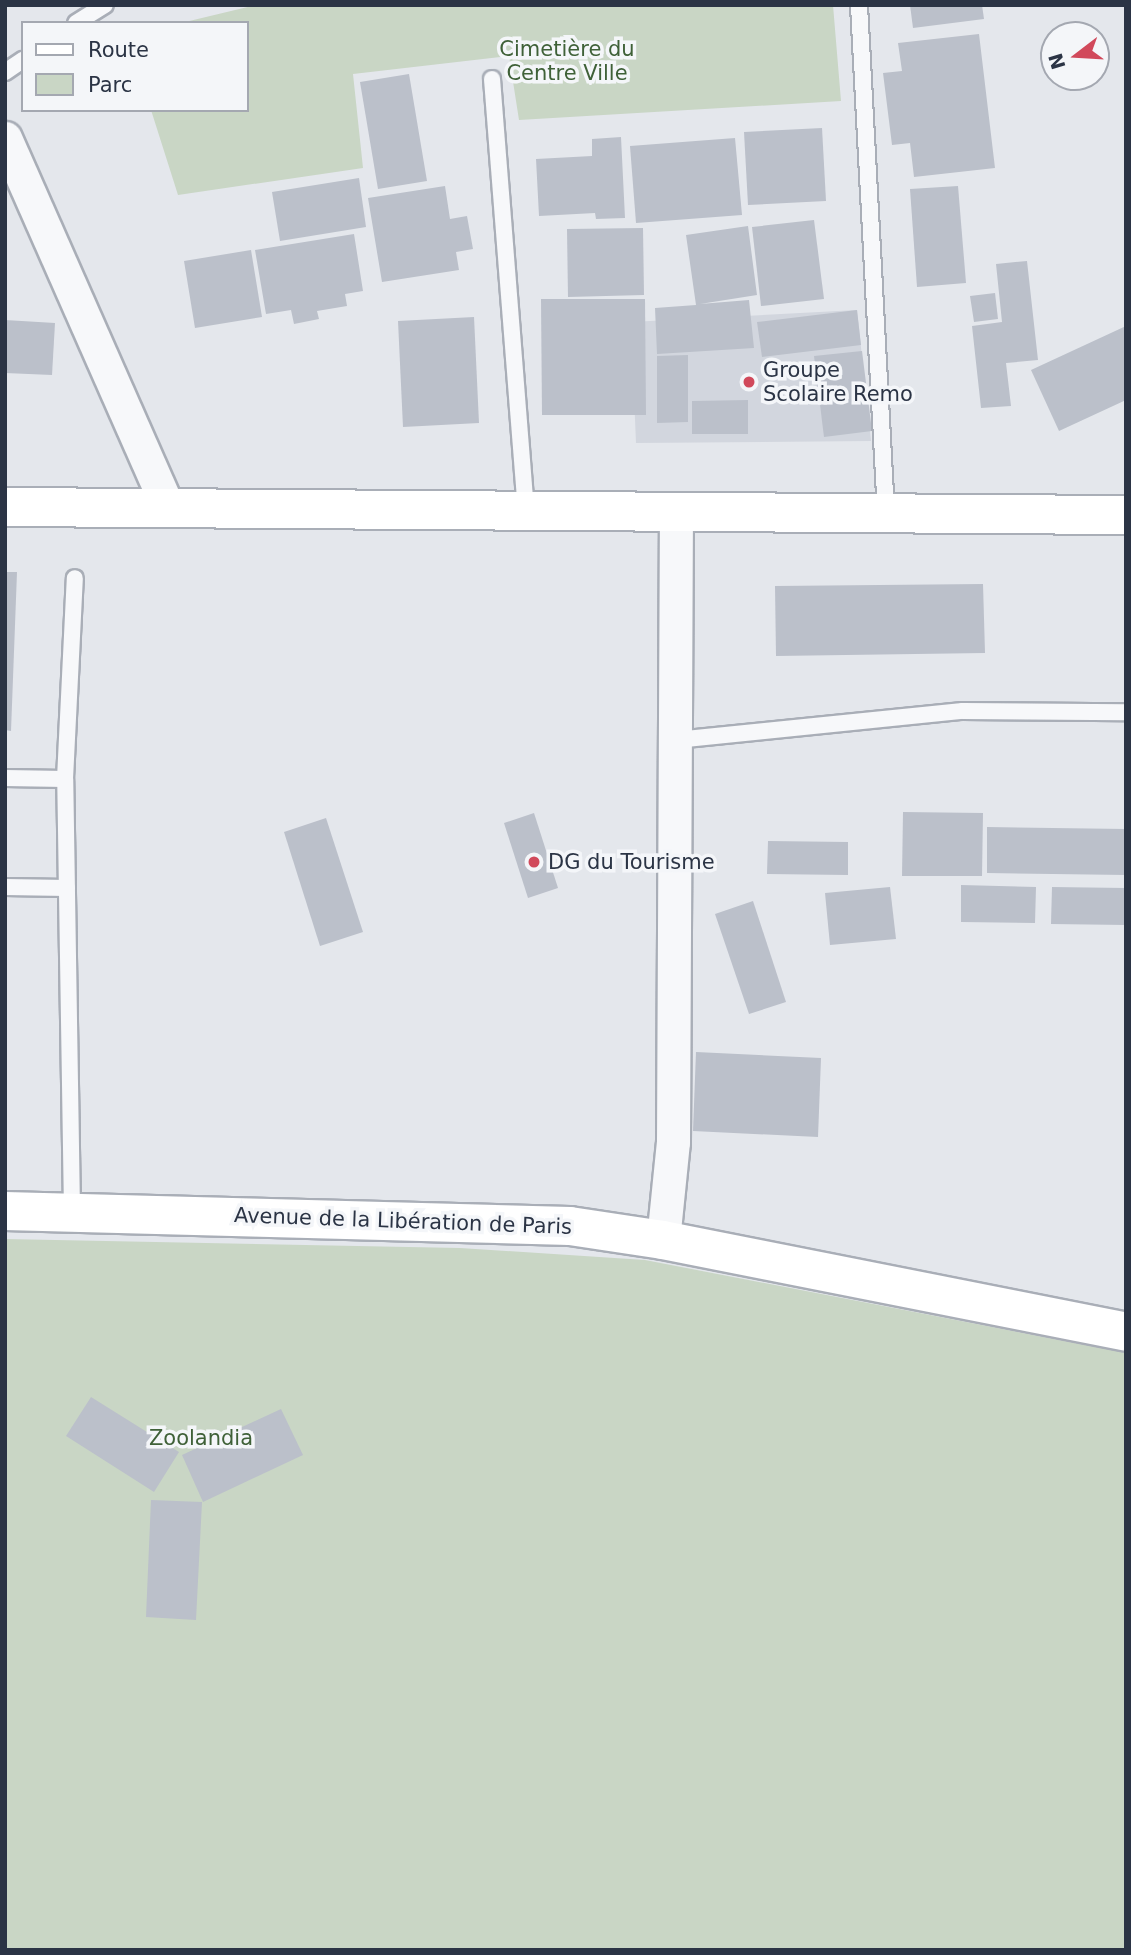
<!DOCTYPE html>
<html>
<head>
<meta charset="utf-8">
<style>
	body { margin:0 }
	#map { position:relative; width:1131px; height:1955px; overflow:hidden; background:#e4e7ec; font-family:"DejaVu Sans",sans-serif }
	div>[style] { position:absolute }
	.built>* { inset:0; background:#d2d6de }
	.green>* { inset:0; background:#c9d6c5 }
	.building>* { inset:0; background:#bbc0ca }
	.roads { filter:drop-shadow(2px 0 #a9aeb7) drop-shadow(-2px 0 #a9aeb7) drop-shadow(0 2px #a9aeb7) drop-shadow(0 -2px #a9aeb7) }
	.lane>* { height:16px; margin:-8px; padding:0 8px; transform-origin:8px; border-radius:8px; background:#f7f8fa }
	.street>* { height:33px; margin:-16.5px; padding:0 16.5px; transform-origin:16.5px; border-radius:16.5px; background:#f7f8fa }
	.secondary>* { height:38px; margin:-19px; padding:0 19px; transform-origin:19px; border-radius:19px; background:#fff }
	.dots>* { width:19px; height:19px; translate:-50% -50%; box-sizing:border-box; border:4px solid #f4f6f9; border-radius:50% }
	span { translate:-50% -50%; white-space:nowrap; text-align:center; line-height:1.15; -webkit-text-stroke:7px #f4f6f9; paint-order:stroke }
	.park-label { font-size:21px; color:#3f6138 }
	.poi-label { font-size:21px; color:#2b3445 }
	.left { translate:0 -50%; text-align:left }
	.street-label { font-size:21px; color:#2b3445 }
	.frame { position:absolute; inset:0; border:7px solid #2b3445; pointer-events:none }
	.legend { position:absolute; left:21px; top:21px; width:228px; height:91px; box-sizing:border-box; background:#f4f6f9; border:2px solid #a4a8b1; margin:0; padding:9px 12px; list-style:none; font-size:21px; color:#2b3445 }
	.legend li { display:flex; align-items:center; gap:14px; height:35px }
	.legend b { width:35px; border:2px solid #a4a8b1 }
	.north { position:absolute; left:1040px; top:21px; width:70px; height:70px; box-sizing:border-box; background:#f4f6f9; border:2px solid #a4a8b1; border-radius:50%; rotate:253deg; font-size:19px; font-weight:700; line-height:28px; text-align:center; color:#2b3445 }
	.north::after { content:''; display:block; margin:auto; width:24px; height:32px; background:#d1495b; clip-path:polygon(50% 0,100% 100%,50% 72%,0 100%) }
</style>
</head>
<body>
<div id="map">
	<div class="built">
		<div style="clip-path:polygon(857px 310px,871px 441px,636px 443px,631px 322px)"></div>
	</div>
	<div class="green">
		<div style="clip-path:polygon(256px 5px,833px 5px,841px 101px,519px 120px,509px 56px,353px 74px,363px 168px,178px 195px,151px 110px,247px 110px,247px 23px,181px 23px)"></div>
		<div style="clip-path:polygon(5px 1239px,460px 1248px,645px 1260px,1126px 1353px,1126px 1950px,5px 1950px)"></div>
	</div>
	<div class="building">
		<div style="clip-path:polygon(910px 5px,982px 5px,984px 19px,913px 28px)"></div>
		<div style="clip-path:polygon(979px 34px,995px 168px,914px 177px,910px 143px,892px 145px,883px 73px,902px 71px,898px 43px)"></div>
		<div style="clip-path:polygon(409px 74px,427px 181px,378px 189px,360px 82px)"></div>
		<div style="clip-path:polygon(822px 128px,826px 201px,748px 205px,744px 132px)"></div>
		<div style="clip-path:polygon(621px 137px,625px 218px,596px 219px,595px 213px,539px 216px,536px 159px,592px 156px,592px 139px)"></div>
		<div style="clip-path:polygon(735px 138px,742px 215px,636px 223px,630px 146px)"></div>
		<div style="clip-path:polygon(359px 178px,366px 227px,280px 241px,272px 192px)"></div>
		<div style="clip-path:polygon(445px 186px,450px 219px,467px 216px,473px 249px,456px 252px,459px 270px,382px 282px,368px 198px)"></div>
		<div style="clip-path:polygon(958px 186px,966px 283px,917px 287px,910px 189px)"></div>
		<div style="clip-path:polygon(814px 220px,824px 299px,761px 306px,752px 227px)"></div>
		<div style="clip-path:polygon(748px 226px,757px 295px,700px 304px,749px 300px,754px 348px,657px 354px,655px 308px,696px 305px,686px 235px)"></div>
		<div style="clip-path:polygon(643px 228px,644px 295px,568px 297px,567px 229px)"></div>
		<div style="clip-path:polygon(354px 234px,363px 291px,345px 294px,347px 306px,317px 311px,319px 319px,294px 324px,291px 310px,266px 314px,255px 250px)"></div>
		<div style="clip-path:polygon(251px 250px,262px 317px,195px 328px,184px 261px)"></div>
		<div style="clip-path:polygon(1027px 261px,1038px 360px,1006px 363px,1011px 406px,981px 408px,972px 326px,1002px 322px,996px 264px)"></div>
		<div style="clip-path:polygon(995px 293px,998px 319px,974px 322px,970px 296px)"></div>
		<div style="clip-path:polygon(541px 299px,645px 299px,646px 415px,542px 415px)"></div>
		<div style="clip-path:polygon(857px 310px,861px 345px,762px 357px,757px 322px)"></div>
		<div style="clip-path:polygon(474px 317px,479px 423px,403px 427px,398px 321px)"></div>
		<div style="clip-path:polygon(5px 320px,55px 323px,52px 375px,5px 373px)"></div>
		<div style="clip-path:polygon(1126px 326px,1126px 400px,1059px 431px,1031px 370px)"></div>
		<div style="clip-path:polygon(862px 351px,872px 431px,824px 437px,814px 356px)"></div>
		<div style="clip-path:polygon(688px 355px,688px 422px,657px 423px,657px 356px)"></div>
		<div style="clip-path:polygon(748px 400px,748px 434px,692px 434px,692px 401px)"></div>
		<div style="clip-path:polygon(5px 572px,17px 572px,11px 731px,5px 730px)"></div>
		<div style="clip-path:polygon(983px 584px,985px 653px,776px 656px,775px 586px)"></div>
		<div style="clip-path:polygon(903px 812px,983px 813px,982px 876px,902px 876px)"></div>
		<div style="clip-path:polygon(534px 813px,558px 888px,528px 898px,504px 823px)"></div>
		<div style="clip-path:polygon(326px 818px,363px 932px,320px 946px,284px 832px)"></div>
		<div style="clip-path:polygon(987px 827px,1126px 829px,1126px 875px,987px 873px)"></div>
		<div style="clip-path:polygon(768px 841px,848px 842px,848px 875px,767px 874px)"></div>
		<div style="clip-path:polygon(961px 885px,1036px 887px,1035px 923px,961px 922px)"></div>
		<div style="clip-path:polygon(890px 887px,896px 939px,830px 945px,825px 893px)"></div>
		<div style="clip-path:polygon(1052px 887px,1126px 888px,1126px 925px,1051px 924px)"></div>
		<div style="clip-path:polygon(753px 901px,786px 1002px,749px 1014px,715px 914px)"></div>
		<div style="clip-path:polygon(696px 1052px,821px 1058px,818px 1137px,693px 1131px)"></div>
		<div style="clip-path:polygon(91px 1397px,179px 1452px,154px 1492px,66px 1436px)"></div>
		<div style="clip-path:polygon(281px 1409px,303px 1455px,203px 1502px,182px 1455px)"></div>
		<div style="clip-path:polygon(151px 1500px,202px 1502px,196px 1620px,146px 1617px)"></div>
	</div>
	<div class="roads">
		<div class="lane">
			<div style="left:859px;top:5px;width:509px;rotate:86.96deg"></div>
			<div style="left:76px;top:23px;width:34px;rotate:-32deg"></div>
			<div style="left:5px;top:72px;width:22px;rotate:-34deg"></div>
			<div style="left:492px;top:79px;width:433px;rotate:85.5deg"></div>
			<div style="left:676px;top:740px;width:288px;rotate:-5.8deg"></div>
			<div style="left:963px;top:711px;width:163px;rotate:0.4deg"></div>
			<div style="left:5px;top:778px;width:60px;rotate:1deg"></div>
			<div style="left:5px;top:887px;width:62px;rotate:0.9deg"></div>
			<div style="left:72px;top:1211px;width:432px;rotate:-90.9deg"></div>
			<div style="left:65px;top:779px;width:201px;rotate:-87.2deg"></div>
		</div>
		<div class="street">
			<div style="left:5px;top:138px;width:403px;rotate:66.2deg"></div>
			<div style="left:663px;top:1240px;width:99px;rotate:-84.2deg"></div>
			<div style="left:673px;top:1142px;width:629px;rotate:-89.73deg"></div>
		</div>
		<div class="secondary">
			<div style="left:5px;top:507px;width:1121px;rotate:0.41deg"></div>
			<div style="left:5px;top:1211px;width:565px;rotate:1.52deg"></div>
			<div style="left:570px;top:1226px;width:94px;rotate:8.6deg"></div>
			<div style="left:663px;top:1240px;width:472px;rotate:11.2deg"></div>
		</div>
	</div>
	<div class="dots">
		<div style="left:749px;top:382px;background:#d1495b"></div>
		<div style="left:534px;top:862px;background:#d1495b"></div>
	</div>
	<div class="park-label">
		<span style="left:567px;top:61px">Cimetière du<br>Centre Ville</span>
		<span style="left:201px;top:1438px">Zoolandia</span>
	</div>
	<div class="poi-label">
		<span class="left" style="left:763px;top:382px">Groupe<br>Scolaire Remo</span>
		<span class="left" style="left:548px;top:862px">DG du Tourisme</span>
	</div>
	<div class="street-label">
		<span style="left:403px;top:1221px;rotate:2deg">Avenue de la Libération de Paris</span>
	</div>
	<div class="frame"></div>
	<ul class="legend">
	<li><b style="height:9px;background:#fff"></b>Route</li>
	<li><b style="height:19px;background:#c9d6c5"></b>Parc</li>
	</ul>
	<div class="north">N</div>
</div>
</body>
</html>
